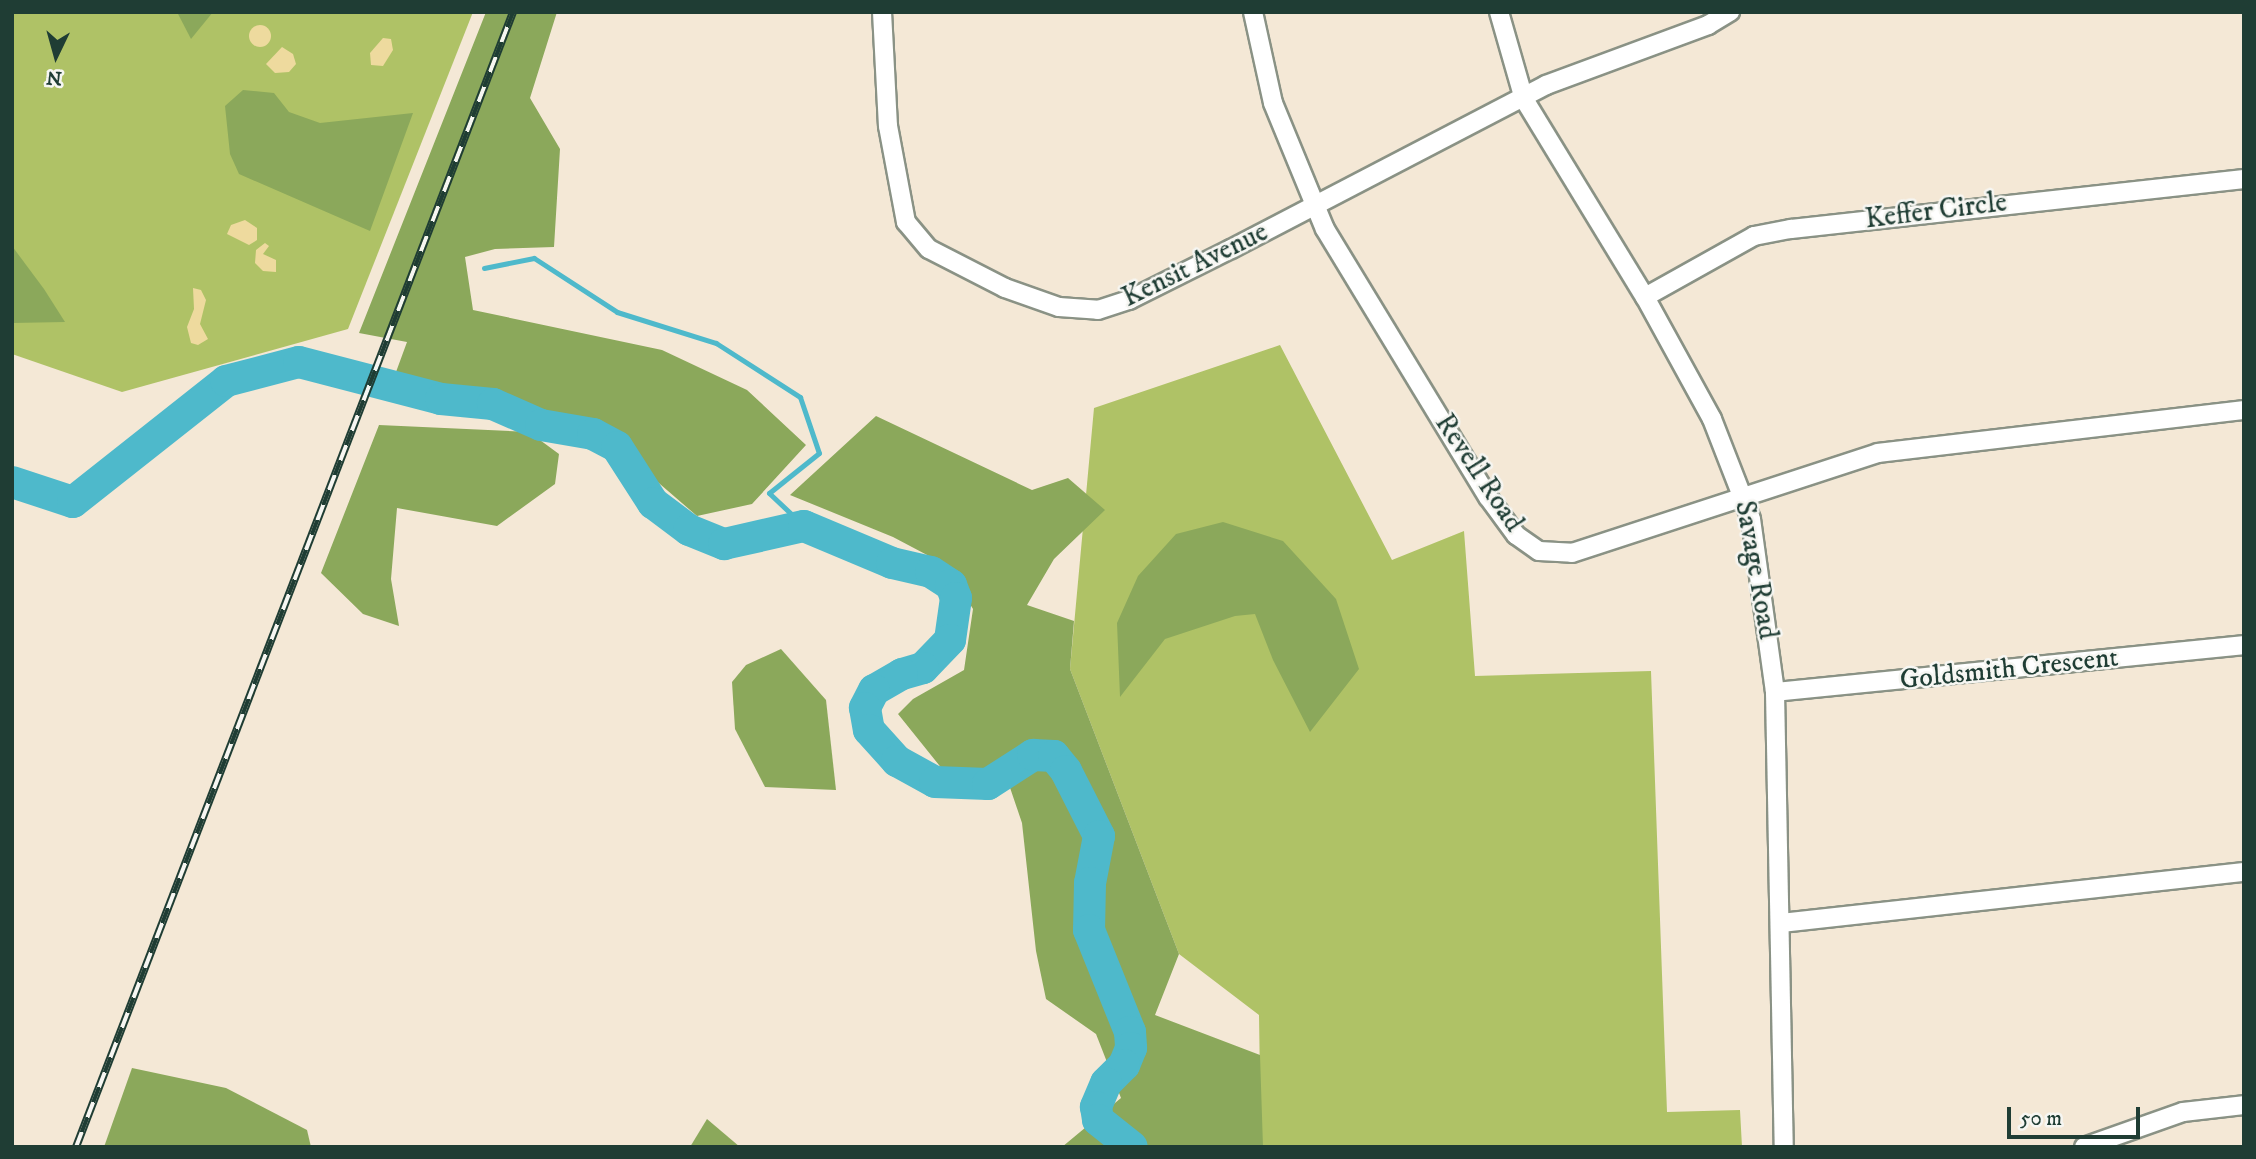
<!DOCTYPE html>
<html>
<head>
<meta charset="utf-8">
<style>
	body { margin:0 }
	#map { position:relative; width:2256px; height:1159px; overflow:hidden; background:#f4e8d6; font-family:"IM FELL DW Pica",serif }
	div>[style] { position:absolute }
	.green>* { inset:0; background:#afc266 }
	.forest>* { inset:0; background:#8ba85b }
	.sand>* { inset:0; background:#eeda9e }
	.round { border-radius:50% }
	.stream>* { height:5px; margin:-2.5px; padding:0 2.5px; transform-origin:2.5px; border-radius:2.5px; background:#4eb9cb }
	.river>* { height:32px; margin:-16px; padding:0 16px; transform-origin:16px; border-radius:16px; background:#4eb9cb }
	.roads { filter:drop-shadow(2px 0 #8a9285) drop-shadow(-2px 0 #8a9285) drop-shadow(0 2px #8a9285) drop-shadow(0 -2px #8a9285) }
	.minor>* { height:18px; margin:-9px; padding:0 9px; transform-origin:9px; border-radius:9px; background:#fff }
	.rail>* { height:8px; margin-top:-4px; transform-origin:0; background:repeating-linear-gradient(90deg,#f6f6f2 0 16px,#1f3d34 0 32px); box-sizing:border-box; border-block:2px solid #1f3d34 }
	span { translate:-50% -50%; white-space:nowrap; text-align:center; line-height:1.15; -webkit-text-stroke:5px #f6f6f2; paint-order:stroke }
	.street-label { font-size:28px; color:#1f3d34 }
	.frame { position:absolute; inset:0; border:14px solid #1f3d34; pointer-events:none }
	.north { position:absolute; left:21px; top:21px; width:70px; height:70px; -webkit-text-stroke:5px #f6f6f2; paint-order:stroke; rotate:185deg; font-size:19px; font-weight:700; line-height:28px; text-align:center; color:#1f3d34 }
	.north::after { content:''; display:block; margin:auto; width:24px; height:32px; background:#1f3d34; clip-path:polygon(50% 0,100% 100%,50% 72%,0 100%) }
	.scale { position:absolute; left:2007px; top:1107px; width:133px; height:32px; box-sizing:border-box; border:4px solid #1f3d34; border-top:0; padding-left:9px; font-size:21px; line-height:24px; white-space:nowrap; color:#1f3d34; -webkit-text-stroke:5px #f6f6f2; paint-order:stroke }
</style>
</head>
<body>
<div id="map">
	<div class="green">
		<div style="clip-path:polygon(12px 12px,473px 12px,348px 329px,122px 392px,12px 354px)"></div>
		<div style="clip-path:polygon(1280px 345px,1392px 560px,1464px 531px,1475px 676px,1651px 671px,1667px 1112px,1740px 1110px,1742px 1147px,1261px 1147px,1259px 1015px,1179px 954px,1070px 669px,1094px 408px)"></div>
	</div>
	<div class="forest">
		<div style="clip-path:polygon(177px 12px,213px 12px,191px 39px)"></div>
		<div style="clip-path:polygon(486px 12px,557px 12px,530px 98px,560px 149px,554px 247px,495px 249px,465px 257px,473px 310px,662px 350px,747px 390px,806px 445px,752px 504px,697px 516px,624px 453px,586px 429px,415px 382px,396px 372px,407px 342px,359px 333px)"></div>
		<div style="clip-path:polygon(243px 90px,274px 93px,289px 112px,320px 123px,413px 113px,370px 231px,239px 174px,230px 154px,225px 106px)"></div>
		<div style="clip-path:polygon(12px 246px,44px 289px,65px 322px,12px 323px)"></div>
		<div style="clip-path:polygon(876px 416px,1032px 490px,1068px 478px,1105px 510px,1054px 559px,1027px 605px,1074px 621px,1070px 669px,1179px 954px,1155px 1015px,1260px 1055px,1263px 1147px,1062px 1147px,1121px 1098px,1096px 1034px,1046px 999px,1036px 951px,1022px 823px,1003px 767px,947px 775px,898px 714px,913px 699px,964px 670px,973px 609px,946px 565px,893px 537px,790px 495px)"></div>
		<div style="clip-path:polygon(379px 425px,529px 432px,559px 454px,555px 484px,497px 526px,397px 508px,391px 579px,399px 626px,363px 614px,321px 573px)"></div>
		<div style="clip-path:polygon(1223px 522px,1283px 541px,1336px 599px,1359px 669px,1310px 732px,1273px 660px,1255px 614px,1235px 616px,1165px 639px,1120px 697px,1117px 623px,1138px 576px,1176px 534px)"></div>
		<div style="clip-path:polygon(781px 649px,826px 700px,836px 790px,765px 787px,735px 729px,732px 682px,746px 665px)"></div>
		<div style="clip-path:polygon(132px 1068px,226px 1088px,307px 1130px,311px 1147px,104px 1147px)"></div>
		<div style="clip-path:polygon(707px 1119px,740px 1147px,690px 1147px)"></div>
	</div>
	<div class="sand">
		<div class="round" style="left:249px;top:25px;width:22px;height:22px"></div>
		<div style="clip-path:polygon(383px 38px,391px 39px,393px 50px,383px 66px,371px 65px,370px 53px)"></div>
		<div style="clip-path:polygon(282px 47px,293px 54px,296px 64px,289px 72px,275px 73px,266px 64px)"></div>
		<div style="clip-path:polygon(245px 220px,257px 228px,257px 240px,249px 245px,227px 234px,231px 225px)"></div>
		<div style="clip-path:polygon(265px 243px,269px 246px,263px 254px,276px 260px,276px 272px,263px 271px,255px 263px,256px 250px)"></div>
		<div style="clip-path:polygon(193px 288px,201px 290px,206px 300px,200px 324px,208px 339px,198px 345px,191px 343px,187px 327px,194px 309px)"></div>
	</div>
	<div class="stream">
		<div style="left:484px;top:268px;width:51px;rotate:-11.3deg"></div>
		<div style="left:534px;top:258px;width:99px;rotate:33deg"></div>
		<div style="left:617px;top:312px;width:104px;rotate:17.4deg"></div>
		<div style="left:716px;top:343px;width:100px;rotate:32.7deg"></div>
		<div style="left:800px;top:397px;width:59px;rotate:71.3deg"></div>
		<div style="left:819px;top:453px;width:64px;rotate:141.3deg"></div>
		<div style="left:769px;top:493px;width:48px;rotate:43.3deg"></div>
	</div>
	<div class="river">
		<div style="left:12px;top:482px;width:64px;rotate:18.2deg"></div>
		<div style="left:73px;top:502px;width:195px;rotate:-38.3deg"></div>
		<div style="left:226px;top:381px;width:75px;rotate:-14.6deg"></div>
		<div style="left:299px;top:362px;width:147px;rotate:14.6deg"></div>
		<div style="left:441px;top:399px;width:52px;rotate:5.5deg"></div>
		<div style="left:493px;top:404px;width:52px;rotate:23.6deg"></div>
		<div style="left:541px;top:425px;width:53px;rotate:9.8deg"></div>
		<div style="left:593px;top:434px;width:27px;rotate:28deg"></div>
		<div style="left:617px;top:447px;width:67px;rotate:57.3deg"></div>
		<div style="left:653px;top:503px;width:45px;rotate:36.9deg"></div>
		<div style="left:689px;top:530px;width:38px;rotate:22deg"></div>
		<div style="left:724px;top:544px;width:82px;rotate:-12.7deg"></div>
		<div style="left:804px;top:526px;width:95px;rotate:22.8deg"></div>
		<div style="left:892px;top:563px;width:40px;rotate:13deg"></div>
		<div style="left:931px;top:572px;width:24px;rotate:33deg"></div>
		<div style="left:951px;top:585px;width:14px;rotate:69deg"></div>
		<div style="left:956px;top:598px;width:42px;rotate:98.1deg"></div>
		<div style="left:950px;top:640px;width:39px;rotate:134deg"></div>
		<div style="left:923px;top:668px;width:22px;rotate:164deg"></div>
		<div style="left:902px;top:674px;width:32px;rotate:150deg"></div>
		<div style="left:874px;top:690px;width:20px;rotate:117deg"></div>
		<div style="left:865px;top:708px;width:22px;rotate:80deg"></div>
		<div style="left:869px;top:730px;width:42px;rotate:47.9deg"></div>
		<div style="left:897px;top:761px;width:43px;rotate:28.9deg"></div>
		<div style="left:935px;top:782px;width:53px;rotate:2.2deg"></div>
		<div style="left:988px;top:784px;width:54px;rotate:-32.8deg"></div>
		<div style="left:1033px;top:755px;width:21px;rotate:3deg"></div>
		<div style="left:1054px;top:756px;width:19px;rotate:51deg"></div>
		<div style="left:1066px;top:771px;width:73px;rotate:63.1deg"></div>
		<div style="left:1099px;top:836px;width:48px;rotate:100.8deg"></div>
		<div style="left:1090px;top:883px;width:47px;rotate:91.2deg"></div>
		<div style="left:1089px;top:930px;width:110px;rotate:68.1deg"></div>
		<div style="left:1130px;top:1032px;width:16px;rotate:86deg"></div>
		<div style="left:1131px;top:1048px;width:18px;rotate:112deg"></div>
		<div style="left:1124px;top:1065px;width:25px;rotate:135deg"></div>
		<div style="left:1106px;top:1083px;width:26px;rotate:113deg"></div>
		<div style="left:1096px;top:1107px;width:13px;rotate:81deg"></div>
		<div style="left:1098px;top:1120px;width:43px;rotate:38.5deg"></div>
	</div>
	<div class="roads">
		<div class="minor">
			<div style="left:882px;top:12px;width:114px;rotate:87deg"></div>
			<div style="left:888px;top:126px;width:98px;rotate:79.4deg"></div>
			<div style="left:906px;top:222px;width:35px;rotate:50deg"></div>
			<div style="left:929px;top:249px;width:85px;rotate:27.2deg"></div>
			<div style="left:1005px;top:288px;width:57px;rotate:19.4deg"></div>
			<div style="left:1059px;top:307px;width:39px;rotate:4deg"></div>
			<div style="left:1098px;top:310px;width:33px;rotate:-18deg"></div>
			<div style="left:1129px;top:300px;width:114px;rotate:-26.6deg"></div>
			<div style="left:1231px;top:249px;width:355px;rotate:-27.5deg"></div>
			<div style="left:1546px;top:85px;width:173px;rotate:-20.3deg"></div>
			<div style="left:1708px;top:25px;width:26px;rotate:-31deg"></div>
			<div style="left:1253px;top:12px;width:93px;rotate:77.6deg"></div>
			<div style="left:1273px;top:103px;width:136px;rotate:67.6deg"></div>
			<div style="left:1325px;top:229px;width:314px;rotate:58.7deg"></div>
			<div style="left:1488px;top:497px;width:47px;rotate:53.6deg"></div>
			<div style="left:1516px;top:535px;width:28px;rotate:35deg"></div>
			<div style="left:1539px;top:551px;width:33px;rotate:3deg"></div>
			<div style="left:1572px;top:553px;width:322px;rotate:-18.1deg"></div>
			<div style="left:1878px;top:453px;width:369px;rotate:-6.7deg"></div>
			<div style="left:1499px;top:12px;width:91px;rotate:74deg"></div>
			<div style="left:1524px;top:99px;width:232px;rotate:58.6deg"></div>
			<div style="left:1645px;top:297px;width:139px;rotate:61.2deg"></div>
			<div style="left:1712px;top:419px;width:107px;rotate:68.7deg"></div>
			<div style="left:1751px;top:519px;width:175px;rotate:82.1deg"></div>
			<div style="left:1775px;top:692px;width:455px;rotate:88.9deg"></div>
			<div style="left:1645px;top:297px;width:125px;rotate:-29.2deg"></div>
			<div style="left:1754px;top:236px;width:38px;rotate:-11deg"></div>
			<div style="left:1791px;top:229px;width:456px;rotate:-6.3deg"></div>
			<div style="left:1775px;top:692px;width:471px;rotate:-5.7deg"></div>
			<div style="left:1781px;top:923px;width:466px;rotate:-6.3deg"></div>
			<div style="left:2084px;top:1147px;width:105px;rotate:-19.5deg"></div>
			<div style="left:2183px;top:1112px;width:61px;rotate:-6.5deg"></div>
		</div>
	</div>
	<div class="rail">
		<div style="left:76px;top:1147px;width:1216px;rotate:-68.94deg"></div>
	</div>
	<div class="street-label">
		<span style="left:1936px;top:211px;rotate:-7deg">Keffer Circle</span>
		<span style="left:1195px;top:265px;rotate:-26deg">Kensit Avenue</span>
		<span style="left:1479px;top:473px;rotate:56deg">Revell Road</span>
		<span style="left:1756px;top:570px;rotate:80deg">Savage Road</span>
		<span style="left:2009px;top:669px;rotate:-6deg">Goldsmith Crescent</span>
	</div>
	<div class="frame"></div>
	<div class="north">N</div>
	<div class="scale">50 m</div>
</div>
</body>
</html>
